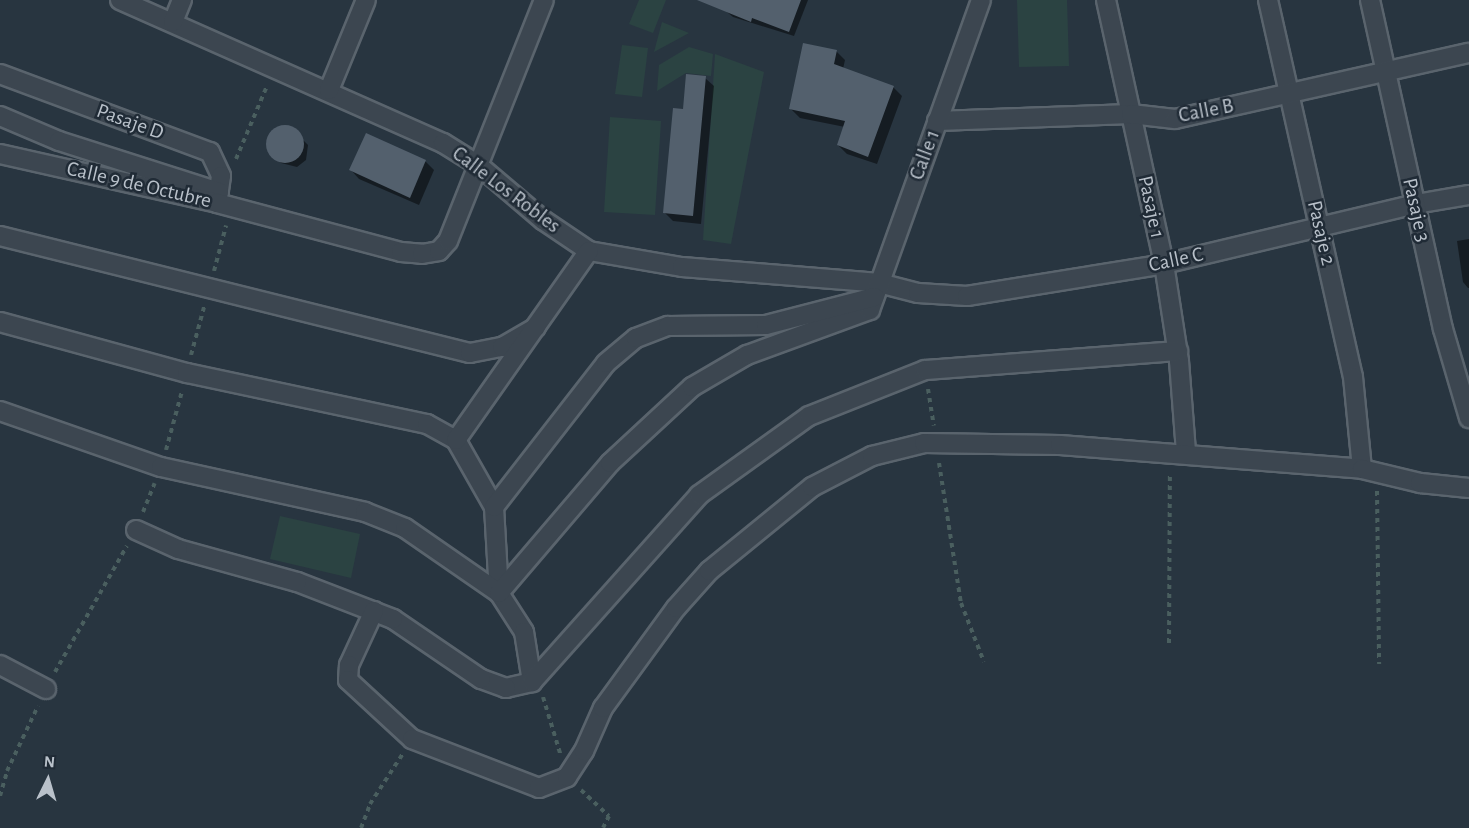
<!DOCTYPE html>
<html>
<head>
<meta charset="utf-8">
<style>
	body { margin:0 }
	#map { position:relative; width:1469px; height:828px; overflow:hidden; background:#283540; font-family:"Alegreya Sans",sans-serif }
	div>[style] { position:absolute }
	.green>* { inset:0; background:#2b4342 }
	.shadow>* { inset:0; background:#0007 }
	.building>* { inset:0; background:#53606d }
	.round { border-radius:50% }
	.path>* { height:4px; margin-top:-2px; transform-origin:0; background:repeating-linear-gradient(90deg,#4a5f5f 0 4.5px,transparent 0 9px) }
	.roads { filter:drop-shadow(2px 0 #5a646d) drop-shadow(-2px 0 #5a646d) drop-shadow(0 2px #5a646d) drop-shadow(0 -2px #5a646d) }
	.street>* { height:18px; margin:-9px; padding:0 9px; transform-origin:9px; border-radius:9px; background:#3c4650 }
	span { translate:-50% -50%; white-space:nowrap; text-align:center; line-height:1.15; -webkit-text-stroke:5px #202b36; paint-order:stroke }
	.street-label { font-size:21px; color:#b9c1ca }
	.north { position:absolute; left:18px; top:750px; width:60px; height:60px; -webkit-text-stroke:4px #202b36; paint-order:stroke; rotate:5deg; font-size:16px; font-weight:700; line-height:24px; text-align:center; color:#b9c1ca }
	.north::after { content:''; display:block; margin:auto; width:21px; height:27px; background:#b9c1ca; clip-path:polygon(50% 0,100% 100%,50% 72%,0 100%) }
</style>
</head>
<body>
<div id="map">
	<div class="green">
		<div style="clip-path:polygon(639px 0,666px 0,653px 33px,629px 24px)"></div>
		<div style="clip-path:polygon(1017px 0,1067px 0,1069px 66px,1019px 67px)"></div>
		<div style="clip-path:polygon(662px 22px,689px 33px,654px 52px)"></div>
		<div style="clip-path:polygon(622px 45px,648px 48px,642px 97px,615px 94px)"></div>
		<div style="clip-path:polygon(689px 47px,713px 54px,711px 76px,686px 73px,657px 91px,659px 65px)"></div>
		<div style="clip-path:polygon(715px 54px,764px 72px,731px 244px,703px 240px)"></div>
		<div style="clip-path:polygon(610px 117px,661px 121px,655px 215px,604px 212px)"></div>
		<div style="clip-path:polygon(280px 516px,360px 534px,351px 578px,270px 559px)"></div>
	</div>
	<div class="shadow">
		<div style="clip-path:polygon(732px 0,808px 0,794px 36px,733px 17px,727px 12px)"></div>
		<div style="clip-path:polygon(836px 51px,845px 60px,843px 69px,893px 87px,902px 96px,877px 164px,847px 154px,838px 145px,845px 127px,800px 118px,791px 109px)"></div>
		<div style="clip-path:polygon(705px 78px,714px 86px,701px 224px,673px 221px,665px 213px,684px 111px)"></div>
		<div style="clip-path:polygon(290px 127px,308px 145px,306px 160px,297px 167px,281px 163px,268px 147px,270px 136px,279px 128px)"></div>
		<div style="clip-path:polygon(367px 135px,426px 162px,434px 170px,419px 205px,359px 179px,351px 170px)"></div>
		<div style="clip-path:polygon(1469px 239px,1469px 288px,1468px 288px,1463px 282px,1457px 241px)"></div>
	</div>
	<div class="building">
		<div style="clip-path:polygon(697px 0,801px 0,789px 32px,752px 18px,751px 22px)"></div>
		<div style="clip-path:polygon(803px 43px,837px 50px,834px 64px,894px 86px,868px 157px,837px 145px,845px 121px,789px 109px)"></div>
		<div style="clip-path:polygon(686px 74px,706px 76px,693px 216px,663px 213px,673px 108px,683px 109px)"></div>
		<div class="round" style="left:266px;top:125px;width:38px;height:38px"></div>
		<div style="clip-path:polygon(366px 133px,426px 160px,410px 198px,349px 170px)"></div>
	</div>
	<div class="path">
		<div style="left:236px;top:159px;width:79px;rotate:-67deg"></div>
		<div style="left:214px;top:271px;width:47px;rotate:-75.1deg"></div>
		<div style="left:191px;top:355px;width:50px;rotate:-74.8deg"></div>
		<div style="left:928px;top:389px;width:37px;rotate:81deg"></div>
		<div style="left:166px;top:450px;width:61px;rotate:-74.8deg"></div>
		<div style="left:939px;top:463px;width:142px;rotate:81.1deg"></div>
		<div style="left:961px;top:603px;width:63px;rotate:68.7deg"></div>
		<div style="left:1377px;top:491px;width:173px;rotate:89.3deg"></div>
		<div style="left:143px;top:512px;width:31px;rotate:-68deg"></div>
		<div style="left:1169px;top:643px;width:169px;rotate:-89.7deg"></div>
		<div style="left:55px;top:672px;width:145px;rotate:-60.3deg"></div>
		<div style="left:543px;top:697px;width:59px;rotate:73.1deg"></div>
		<div style="left:581px;top:790px;width:38px;rotate:43deg"></div>
		<div style="left:609px;top:816px;width:13px;rotate:117deg"></div>
		<div style="left:0;top:796px;width:26px;rotate:-74deg"></div>
		<div style="left:7px;top:771px;width:72px;rotate:-64.5deg"></div>
		<div style="left:361px;top:828px;width:26px;rotate:-69deg"></div>
		<div style="left:370px;top:804px;width:59px;rotate:-56.9deg"></div>
	</div>
	<div class="roads">
		<div class="street">
			<div style="left:120px;top:0;width:353px;rotate:23.9deg"></div>
			<div style="left:443px;top:143px;width:40px;rotate:32deg"></div>
			<div style="left:477px;top:164px;width:87px;rotate:40.3deg"></div>
			<div style="left:543px;top:220px;width:55px;rotate:34deg"></div>
			<div style="left:589px;top:251px;width:94px;rotate:9.8deg"></div>
			<div style="left:682px;top:267px;width:198px;rotate:4.6deg"></div>
			<div style="left:879px;top:283px;width:40px;rotate:14.4deg"></div>
			<div style="left:918px;top:293px;width:49px;rotate:3.5deg"></div>
			<div style="left:967px;top:296px;width:200px;rotate:-9.2deg"></div>
			<div style="left:1164px;top:264px;width:259px;rotate:-13.4deg"></div>
			<div style="left:1416px;top:204px;width:54px;rotate:-9.6deg"></div>
			<div style="left:1106px;top:0;width:270px;rotate:77.6deg"></div>
			<div style="left:1164px;top:264px;width:98px;rotate:81.2deg"></div>
			<div style="left:1179px;top:361px;width:92px;rotate:85.6deg"></div>
			<div style="left:1268px;top:0;width:386px;rotate:77.3deg"></div>
			<div style="left:1353px;top:377px;width:92px;rotate:84.4deg"></div>
			<div style="left:1370px;top:0;width:337px;rotate:77.5deg"></div>
			<div style="left:1443px;top:329px;width:93px;rotate:73.7deg"></div>
			<div style="left:173px;top:22px;width:24px;rotate:-68deg"></div>
			<div style="left:0;top:74px;width:224px;rotate:20.4deg"></div>
			<div style="left:210px;top:152px;width:26px;rotate:65deg"></div>
			<div style="left:221px;top:176px;width:27px;rotate:98deg"></div>
			<div style="left:329px;top:90px;width:97px;rotate:-67.7deg"></div>
			<div style="left:0;top:116px;width:64px;rotate:23deg"></div>
			<div style="left:59px;top:141px;width:168px;rotate:17.7deg"></div>
			<div style="left:937px;top:121px;width:194px;rotate:-2.1deg"></div>
			<div style="left:1131px;top:114px;width:44px;rotate:6.5deg"></div>
			<div style="left:1175px;top:119px;width:301px;rotate:-12.7deg"></div>
			<div style="left:0;top:154px;width:222px;rotate:12.7deg"></div>
			<div style="left:217px;top:203px;width:190px;rotate:14.9deg"></div>
			<div style="left:401px;top:252px;width:21px;rotate:5deg"></div>
			<div style="left:422px;top:254px;width:17px;rotate:-10deg"></div>
			<div style="left:439px;top:251px;width:13px;rotate:-48deg"></div>
			<div style="left:448px;top:241px;width:259px;rotate:-68.3deg"></div>
			<div style="left:0;top:236px;width:484px;rotate:14deg"></div>
			<div style="left:470px;top:353px;width:33px;rotate:-11deg"></div>
			<div style="left:502px;top:347px;width:39px;rotate:-30deg"></div>
			<div style="left:0;top:322px;width:194px;rotate:15.3deg"></div>
			<div style="left:187px;top:373px;width:245px;rotate:12deg"></div>
			<div style="left:427px;top:424px;width:33px;rotate:29deg"></div>
			<div style="left:456px;top:440px;width:77px;rotate:60.4deg"></div>
			<div style="left:494px;top:507px;width:86px;rotate:86.7deg"></div>
			<div style="left:499px;top:593px;width:46px;rotate:57.3deg"></div>
			<div style="left:524px;top:632px;width:51px;rotate:80.9deg"></div>
			<div style="left:532px;top:682px;width:27px;rotate:167deg"></div>
			<div style="left:506px;top:688px;width:27px;rotate:-160deg"></div>
			<div style="left:481px;top:679px;width:107px;rotate:-145.7deg"></div>
			<div style="left:393px;top:619px;width:103px;rotate:-158.9deg"></div>
			<div style="left:297px;top:582px;width:123px;rotate:-164.5deg"></div>
			<div style="left:178px;top:549px;width:46px;rotate:-155.7deg"></div>
			<div style="left:0;top:411px;width:170px;rotate:19.2deg"></div>
			<div style="left:161px;top:467px;width:209px;rotate:12.4deg"></div>
			<div style="left:365px;top:512px;width:43px;rotate:21.8deg"></div>
			<div style="left:405px;top:528px;width:114px;rotate:34.7deg"></div>
			<div style="left:499px;top:593px;width:171px;rotate:-49.5deg"></div>
			<div style="left:610px;top:463px;width:112px;rotate:-42.8deg"></div>
			<div style="left:692px;top:387px;width:64px;rotate:-30.2deg"></div>
			<div style="left:747px;top:355px;width:131px;rotate:-20.1deg"></div>
			<div style="left:870px;top:310px;width:329px;rotate:-70.3deg"></div>
			<div style="left:456px;top:440px;width:231px;rotate:-54.9deg"></div>
			<div style="left:494px;top:507px;width:182px;rotate:-52.1deg"></div>
			<div style="left:606px;top:363px;width:39px;rotate:-40deg"></div>
			<div style="left:636px;top:338px;width:34px;rotate:-21deg"></div>
			<div style="left:668px;top:326px;width:98px;rotate:-0.6deg"></div>
			<div style="left:766px;top:325px;width:112px;rotate:-14.5deg"></div>
			<div style="left:374px;top:611px;width:60px;rotate:114.8deg"></div>
			<div style="left:349px;top:665px;width:15px;rotate:94deg"></div>
			<div style="left:348px;top:680px;width:87px;rotate:42.7deg"></div>
			<div style="left:412px;top:739px;width:136px;rotate:21.1deg"></div>
			<div style="left:539px;top:788px;width:30px;rotate:-21deg"></div>
			<div style="left:567px;top:777px;width:31px;rotate:-57deg"></div>
			<div style="left:584px;top:751px;width:47px;rotate:-66.2deg"></div>
			<div style="left:603px;top:708px;width:124px;rotate:-53.9deg"></div>
			<div style="left:676px;top:608px;width:50px;rotate:-48.3deg"></div>
			<div style="left:709px;top:571px;width:133px;rotate:-39.2deg"></div>
			<div style="left:812px;top:487px;width:68px;rotate:-27.3deg"></div>
			<div style="left:872px;top:456px;width:54px;rotate:-14deg"></div>
			<div style="left:924px;top:443px;width:136px;rotate:0.8deg"></div>
			<div style="left:1060px;top:445px;width:303px;rotate:4.5deg"></div>
			<div style="left:1362px;top:469px;width:60px;rotate:13.6deg"></div>
			<div style="left:1420px;top:483px;width:49px;rotate:5.8deg"></div>
			<div style="left:0;top:665px;width:52px;rotate:27.6deg"></div>
			<div style="left:532px;top:682px;width:251px;rotate:-48.2deg"></div>
			<div style="left:699px;top:495px;width:135px;rotate:-35.7deg"></div>
			<div style="left:809px;top:416px;width:125px;rotate:-21.6deg"></div>
			<div style="left:925px;top:370px;width:254px;rotate:-4.3deg"></div>
		</div>
	</div>
	<div class="street-label">
		<span style="left:1206px;top:111px;rotate:-11deg">Calle B</span>
		<span style="left:130px;top:122px;rotate:20deg">Pasaje D</span>
		<span style="left:925px;top:155px;rotate:-70deg">Calle 1</span>
		<span style="left:139px;top:185px;rotate:13deg">Calle 9 de Octubre</span>
		<span style="left:506px;top:190px;rotate:37deg">Calle Los Robles</span>
		<span style="left:1151px;top:207px;rotate:78deg">Pasaje 1</span>
		<span style="left:1416px;top:210px;rotate:77deg">Pasaje 3</span>
		<span style="left:1321px;top:233px;rotate:77deg">Pasaje 2</span>
		<span style="left:1176px;top:260px;rotate:-12deg">Calle C</span>
	</div>
	<div class="north">N</div>
</div>
</body>
</html>
